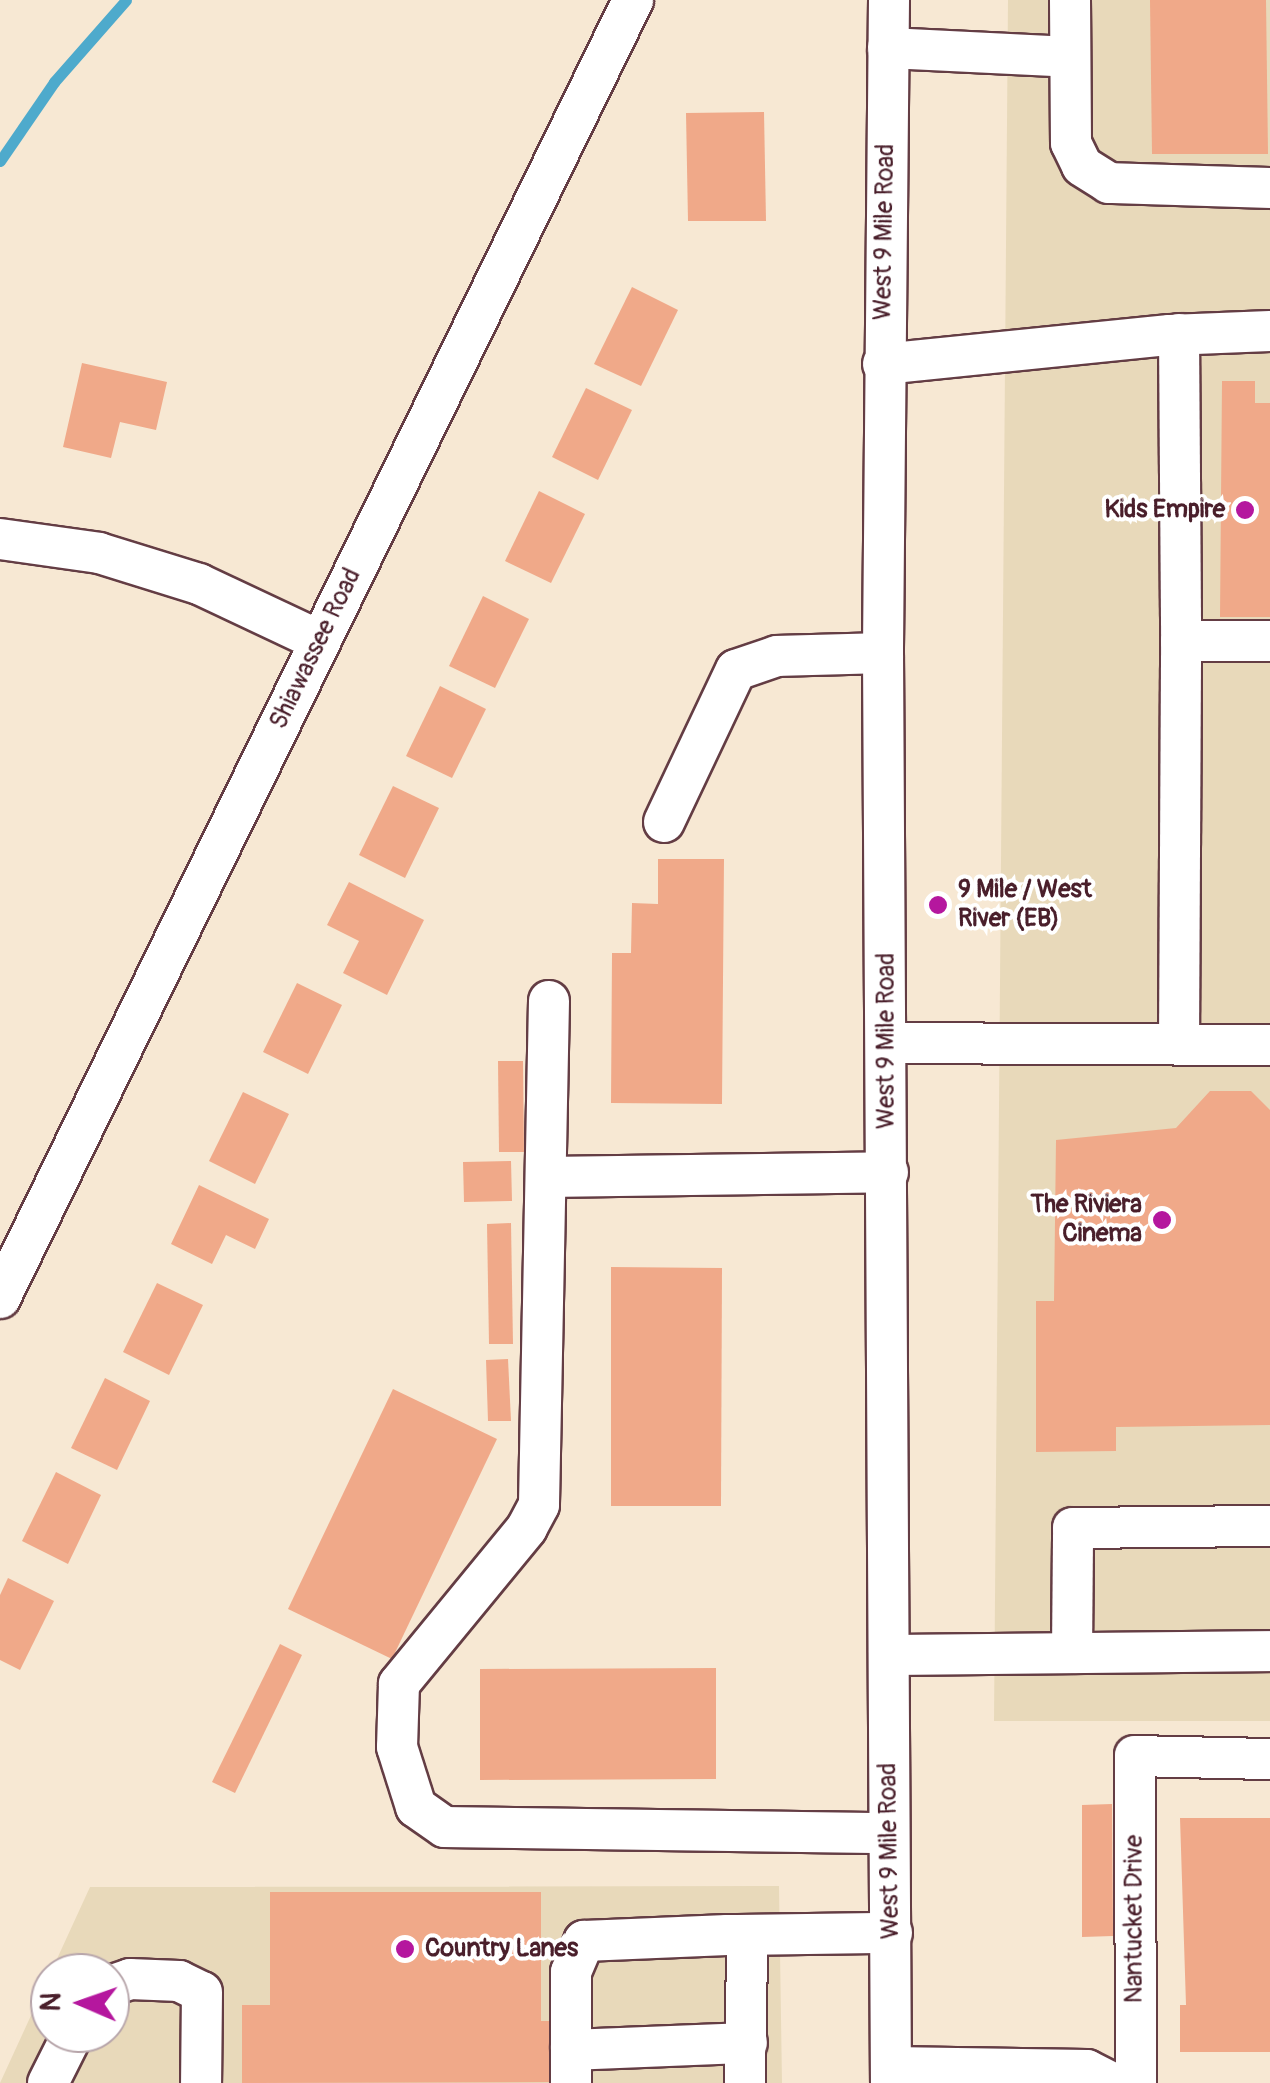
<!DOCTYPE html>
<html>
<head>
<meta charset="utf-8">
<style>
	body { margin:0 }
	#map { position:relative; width:1270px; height:2083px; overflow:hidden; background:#f7e8d3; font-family:Pangolin,sans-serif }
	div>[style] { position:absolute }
	.built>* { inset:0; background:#e8d9ba }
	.stream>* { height:11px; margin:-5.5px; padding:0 5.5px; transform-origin:5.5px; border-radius:5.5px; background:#4eaacc }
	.building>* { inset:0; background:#f0a989 }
	.roads { filter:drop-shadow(2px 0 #643d44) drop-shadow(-2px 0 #643d44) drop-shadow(0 2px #643d44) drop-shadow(0 -2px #643d44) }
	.minor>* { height:40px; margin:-20px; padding:0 20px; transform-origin:20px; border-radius:20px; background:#fff }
	.dots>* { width:28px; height:28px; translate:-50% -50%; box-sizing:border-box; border:5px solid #fff; border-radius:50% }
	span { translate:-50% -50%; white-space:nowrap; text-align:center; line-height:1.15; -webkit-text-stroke:8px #fff; paint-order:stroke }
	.street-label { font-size:25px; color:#4a1f2b }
	.poi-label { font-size:25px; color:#4a1f2b; font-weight:700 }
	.right { translate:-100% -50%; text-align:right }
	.left { translate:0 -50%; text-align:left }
	.north { position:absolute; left:30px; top:1953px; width:100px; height:100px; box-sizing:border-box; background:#fff; border:2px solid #b7a5aa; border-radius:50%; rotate:272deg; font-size:28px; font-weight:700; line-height:40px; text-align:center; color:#4a1f2b }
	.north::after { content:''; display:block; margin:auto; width:35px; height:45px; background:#b5179e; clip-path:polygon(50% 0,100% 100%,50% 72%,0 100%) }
</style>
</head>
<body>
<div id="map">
	<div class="built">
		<div style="clip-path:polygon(1008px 0,1270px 0,1270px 1721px,994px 1721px)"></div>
		<div style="clip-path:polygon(evenodd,779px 1886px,782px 2083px,0 2083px,90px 1887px,779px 1886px,50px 1973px,110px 1973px,110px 2033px,50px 2033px,50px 1973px)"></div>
	</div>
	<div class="stream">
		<div style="left:0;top:161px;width:96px;rotate:-55.6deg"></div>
		<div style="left:54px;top:82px;width:109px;rotate:-48.7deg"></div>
	</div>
	<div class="building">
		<div style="clip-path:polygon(1150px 0,1266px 0,1268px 154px,1152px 154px)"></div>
		<div style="clip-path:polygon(764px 112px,766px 221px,688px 221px,686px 113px)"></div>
		<div style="clip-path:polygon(632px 287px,678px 310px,641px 386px,594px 364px)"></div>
		<div style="clip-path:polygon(82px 363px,167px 382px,156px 430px,120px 422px,111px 458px,63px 447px)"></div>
		<div style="clip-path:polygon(1222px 381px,1255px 381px,1255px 403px,1270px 403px,1270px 617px,1220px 617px)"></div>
		<div style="clip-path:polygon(586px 388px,632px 410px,598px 480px,552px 457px)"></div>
		<div style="clip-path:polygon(539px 491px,585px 514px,551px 583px,505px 561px)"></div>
		<div style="clip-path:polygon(483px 596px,529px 619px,495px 688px,449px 666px)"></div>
		<div style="clip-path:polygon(440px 686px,486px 709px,452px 778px,406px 756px)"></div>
		<div style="clip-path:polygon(393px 786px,439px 808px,405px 878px,359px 855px)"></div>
		<div style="clip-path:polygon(658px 859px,724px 859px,722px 1104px,611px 1103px,612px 953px,631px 953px,632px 903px,658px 904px)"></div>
		<div style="clip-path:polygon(349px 882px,424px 920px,387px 995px,343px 973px,359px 941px,327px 925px)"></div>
		<div style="clip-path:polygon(297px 983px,342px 1005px,308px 1074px,263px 1052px)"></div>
		<div style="clip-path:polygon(498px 1061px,523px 1061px,524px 1152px,499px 1152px)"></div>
		<div style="clip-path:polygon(1210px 1091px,1251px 1091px,1270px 1110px,1270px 1425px,1116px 1427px,1116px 1451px,1036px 1452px,1036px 1301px,1054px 1301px,1056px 1140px,1176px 1128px)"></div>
		<div style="clip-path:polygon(243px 1092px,289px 1114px,255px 1184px,209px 1161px)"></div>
		<div style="clip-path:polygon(511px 1161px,512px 1201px,464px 1202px,463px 1162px)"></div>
		<div style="clip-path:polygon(199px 1185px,269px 1219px,255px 1249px,226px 1235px,212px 1264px,171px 1244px)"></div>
		<div style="clip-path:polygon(511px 1223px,513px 1344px,489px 1344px,487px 1224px)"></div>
		<div style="clip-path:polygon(611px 1267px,722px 1268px,721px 1506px,611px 1506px)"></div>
		<div style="clip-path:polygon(157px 1283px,203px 1305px,169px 1375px,123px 1352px)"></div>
		<div style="clip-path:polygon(508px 1359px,511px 1421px,488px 1421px,486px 1360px)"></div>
		<div style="clip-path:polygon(105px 1378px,150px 1401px,117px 1470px,71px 1448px)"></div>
		<div style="clip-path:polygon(393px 1389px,497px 1439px,392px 1659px,288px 1609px)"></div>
		<div style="clip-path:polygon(56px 1472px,101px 1495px,68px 1564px,22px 1541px)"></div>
		<div style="clip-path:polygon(8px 1578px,54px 1601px,20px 1670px,0 1660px,0 1595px)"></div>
		<div style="clip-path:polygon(280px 1644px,302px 1655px,235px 1793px,212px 1782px)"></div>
		<div style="clip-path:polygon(716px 1668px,716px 1779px,480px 1780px,480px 1669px)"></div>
		<div style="clip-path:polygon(1112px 1804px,1113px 1936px,1082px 1937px,1082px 1805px)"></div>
		<div style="clip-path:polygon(1180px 1818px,1270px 1818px,1270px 2052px,1180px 2052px,1180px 2005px,1186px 2005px)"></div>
		<div style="clip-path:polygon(270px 1892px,541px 1892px,541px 2021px,556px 2021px,556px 2082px,242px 2083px,242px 2005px,270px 2005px)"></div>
	</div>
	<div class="roads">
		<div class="minor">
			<div style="left:889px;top:0;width:653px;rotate:90.53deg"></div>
			<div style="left:883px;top:653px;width:1430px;rotate:89.68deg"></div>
			<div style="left:1070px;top:0;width:143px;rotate:89.6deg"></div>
			<div style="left:1071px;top:143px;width:25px;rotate:64deg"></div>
			<div style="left:1082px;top:166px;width:32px;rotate:32deg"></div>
			<div style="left:1109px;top:183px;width:161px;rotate:1.8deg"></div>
			<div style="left:888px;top:48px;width:182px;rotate:2.8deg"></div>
			<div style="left:1179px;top:334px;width:307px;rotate:89.6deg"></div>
			<div style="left:1181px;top:641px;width:89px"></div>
			<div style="left:883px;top:364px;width:288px;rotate:-5.8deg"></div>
			<div style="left:1170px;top:335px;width:100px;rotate:-2.3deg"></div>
			<div style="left:0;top:539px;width:100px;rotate:8deg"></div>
			<div style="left:99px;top:553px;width:105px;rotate:17.2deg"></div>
			<div style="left:199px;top:584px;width:134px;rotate:25.2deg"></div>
			<div style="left:664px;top:822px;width:168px;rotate:-64.7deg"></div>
			<div style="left:736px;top:670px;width:43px;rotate:-18.9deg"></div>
			<div style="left:777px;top:656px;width:106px;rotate:-1.6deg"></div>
			<div style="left:549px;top:1001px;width:504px;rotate:91.14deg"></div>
			<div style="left:539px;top:1505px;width:26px;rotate:118deg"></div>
			<div style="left:527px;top:1528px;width:202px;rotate:129.4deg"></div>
			<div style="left:399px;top:1684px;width:63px;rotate:91.8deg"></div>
			<div style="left:397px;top:1747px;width:63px;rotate:72.4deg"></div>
			<div style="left:416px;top:1807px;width:35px;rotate:35deg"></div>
			<div style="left:445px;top:1827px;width:444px;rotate:0.8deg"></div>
			<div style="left:887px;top:1043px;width:383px;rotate:0.3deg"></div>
			<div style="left:1179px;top:1044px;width:403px;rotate:-89.7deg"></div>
			<div style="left:548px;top:1177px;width:340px;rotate:-0.8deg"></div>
			<div style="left:0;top:1298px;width:1444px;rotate:-64deg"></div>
			<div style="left:1072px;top:1653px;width:125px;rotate:-89.5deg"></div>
			<div style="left:1073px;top:1528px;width:197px;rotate:-0.6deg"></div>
			<div style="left:889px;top:1655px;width:381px;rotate:-0.6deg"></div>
			<div style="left:740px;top:1935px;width:152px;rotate:-0.8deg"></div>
			<div style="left:110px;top:1986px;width:21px;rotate:-19deg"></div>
			<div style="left:130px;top:1979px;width:49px;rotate:2.3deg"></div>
			<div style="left:179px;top:1981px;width:25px;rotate:26deg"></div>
			<div style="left:202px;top:1992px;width:91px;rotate:90.6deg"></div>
			<div style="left:571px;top:2050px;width:176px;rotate:-2.3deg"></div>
			<div style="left:891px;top:2067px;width:196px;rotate:0.9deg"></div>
			<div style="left:1087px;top:2070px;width:28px;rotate:27deg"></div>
			<div style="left:48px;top:2083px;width:56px;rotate:-63.4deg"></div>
			<div style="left:571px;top:2083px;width:111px;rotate:-90deg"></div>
			<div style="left:571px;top:1972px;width:34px;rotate:-67deg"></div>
			<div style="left:584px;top:1941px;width:143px;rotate:-2.4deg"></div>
			<div style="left:727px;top:1935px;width:13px"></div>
			<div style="left:740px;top:1935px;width:17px;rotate:66deg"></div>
			<div style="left:747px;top:1951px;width:132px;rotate:90.9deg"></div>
			<div style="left:1136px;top:2083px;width:327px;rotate:-90.2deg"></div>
			<div style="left:1135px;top:1756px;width:135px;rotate:1.3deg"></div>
		</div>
	</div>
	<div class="dots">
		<div style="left:1245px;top:510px;background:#b5179e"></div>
		<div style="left:938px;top:905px;background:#b5179e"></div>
		<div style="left:1162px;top:1220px;background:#b5179e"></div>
		<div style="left:405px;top:1949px;background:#b5179e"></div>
	</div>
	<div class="street-label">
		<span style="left:885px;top:232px;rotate:-89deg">West 9 Mile Road</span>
		<span style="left:316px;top:649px;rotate:-64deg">Shiawassee Road</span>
		<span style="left:887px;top:1041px;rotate:-90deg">West 9 Mile Road</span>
		<span style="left:890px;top:1851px;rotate:-91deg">West 9 Mile Road</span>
		<span style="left:1135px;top:1919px;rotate:-90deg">Nantucket Drive</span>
	</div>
	<div class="poi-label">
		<span class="right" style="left:1225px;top:510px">Kids Empire</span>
		<span class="left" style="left:958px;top:905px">9 Mile / West<br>River (EB)</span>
		<span class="right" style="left:1142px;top:1220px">The Riviera<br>Cinema</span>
		<span class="left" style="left:425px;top:1949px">Country Lanes</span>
	</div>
	<div class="north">N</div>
</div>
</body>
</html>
